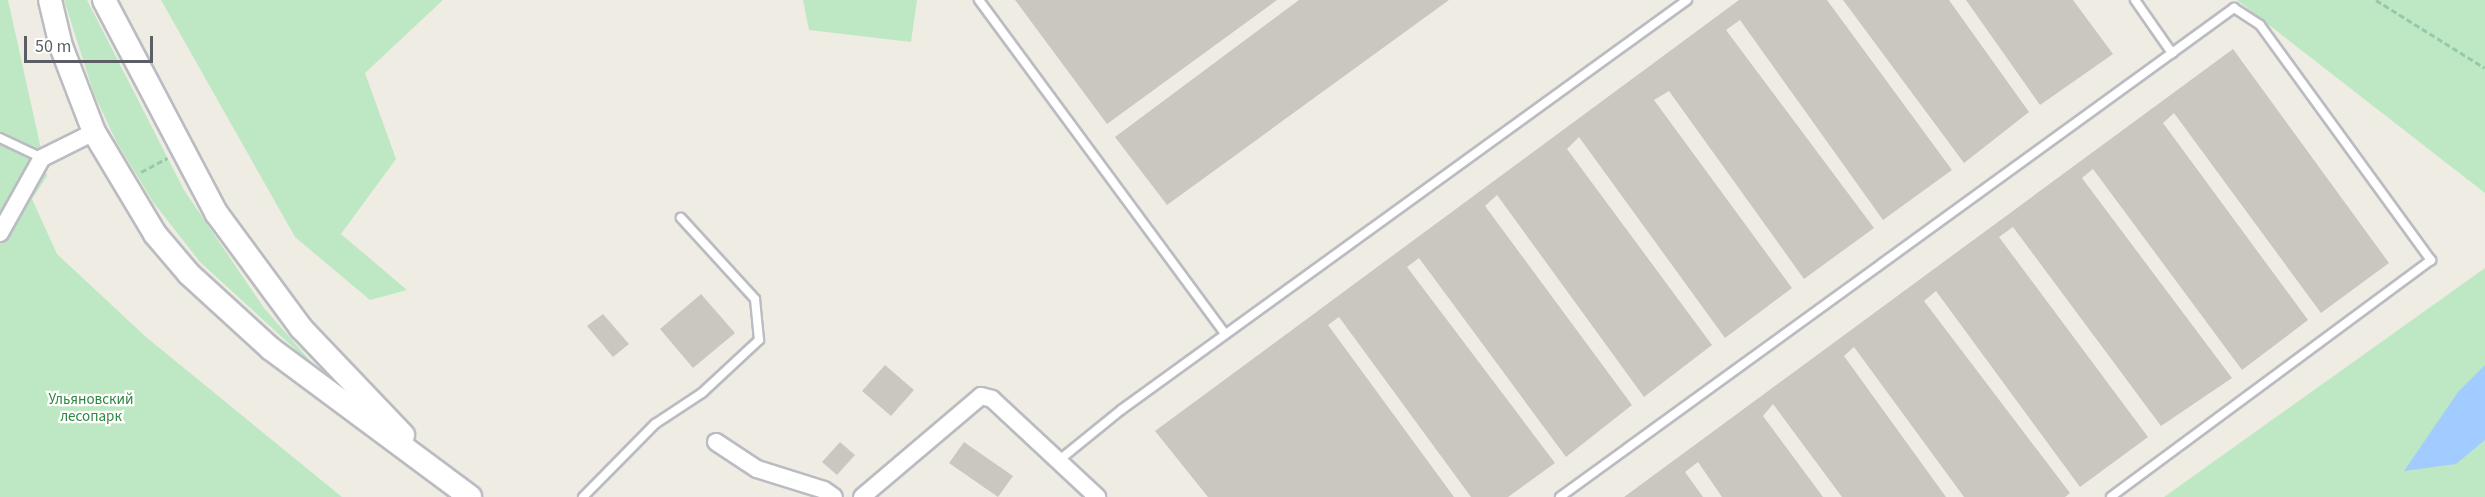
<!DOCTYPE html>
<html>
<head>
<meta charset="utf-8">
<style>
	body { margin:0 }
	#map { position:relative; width:2485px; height:497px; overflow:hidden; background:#efede3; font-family:"Source Sans 3",sans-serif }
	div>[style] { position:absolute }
	.green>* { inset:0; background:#bee8c3 }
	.water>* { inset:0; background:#a2cbff }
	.building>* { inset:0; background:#cac7c0 }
	.path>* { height:3px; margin-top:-1.5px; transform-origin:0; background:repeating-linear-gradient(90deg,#96c9ab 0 6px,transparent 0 9px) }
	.roads { filter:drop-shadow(2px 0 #bbbcc2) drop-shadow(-2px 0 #bbbcc2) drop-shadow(0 2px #bbbcc2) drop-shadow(0 -2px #bbbcc2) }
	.service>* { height:8px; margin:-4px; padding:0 4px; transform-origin:4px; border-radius:4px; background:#fff }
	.minor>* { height:16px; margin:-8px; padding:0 8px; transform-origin:8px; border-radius:8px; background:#fff }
	.secondary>* { height:22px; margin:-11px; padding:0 11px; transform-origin:11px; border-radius:11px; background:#fff }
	span { translate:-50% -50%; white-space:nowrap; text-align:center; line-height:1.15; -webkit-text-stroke:4.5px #fff; paint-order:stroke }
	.park-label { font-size:15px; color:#30873f }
	.scale { position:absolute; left:24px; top:36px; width:129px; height:27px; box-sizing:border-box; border:3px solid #5b5e64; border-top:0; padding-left:8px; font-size:18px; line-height:21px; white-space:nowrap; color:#5b5e64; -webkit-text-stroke:4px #fff; paint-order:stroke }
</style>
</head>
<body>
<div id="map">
	<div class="green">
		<div style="clip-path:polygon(0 0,8px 0,47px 176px,32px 199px,57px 254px,146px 337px,342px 497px,0 497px)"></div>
		<div style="clip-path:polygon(64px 0,87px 0,184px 190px,264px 308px,321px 373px,200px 262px,153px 202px,116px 141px,94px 94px)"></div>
		<div style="clip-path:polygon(161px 0,443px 0,365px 73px,396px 159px,341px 234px,407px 290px,370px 300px,295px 237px)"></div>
		<div style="clip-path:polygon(803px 0,917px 0,911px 42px,809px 30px)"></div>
		<div style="clip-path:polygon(2237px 0,2485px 0,2485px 193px)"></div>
		<div style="clip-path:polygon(2485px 268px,2485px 497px,2164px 497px)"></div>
	</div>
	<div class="water">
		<div style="clip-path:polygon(2485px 365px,2485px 440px,2456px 464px,2404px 471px,2458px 392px)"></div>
	</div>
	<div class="building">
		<div style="clip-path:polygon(1015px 0,1277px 0,1107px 124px)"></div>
		<div style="clip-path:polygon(1299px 0,1449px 0,1167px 205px,1115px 137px)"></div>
		<div style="clip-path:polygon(1739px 0,1827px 0,1952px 170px,1883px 220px,1740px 20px,1726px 30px,1874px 228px,1804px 279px,1669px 91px,1654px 100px,1792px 288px,1725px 338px,1579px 137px,1567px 149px,1712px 345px,1644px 397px,1497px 195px,1485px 206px,1632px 405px,1566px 457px,1419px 258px,1407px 267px,1555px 463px,1508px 497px,1471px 497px,1339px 317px,1328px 325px,1454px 497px,1208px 497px,1155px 431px)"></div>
		<div style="clip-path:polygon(1843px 0,1949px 0,2029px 112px,1964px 163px)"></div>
		<div style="clip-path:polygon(1966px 0,2073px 0,2113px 54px,2040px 105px)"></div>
		<div style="clip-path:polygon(2233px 49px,2389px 263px,2321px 313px,2174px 113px,2163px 123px,2308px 320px,2242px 370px,2093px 169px,2082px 178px,2232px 378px,2161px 426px,2013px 227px,1999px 237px,2148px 437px,2080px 487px,1936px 291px,1924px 301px,2070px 493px,2065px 497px,1964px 497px,1854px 347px,1844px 356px,1946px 497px,1842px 497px,1773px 404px,1763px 416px,1823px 497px,1722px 497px,1698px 462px,1685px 472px,1703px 497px,1624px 497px)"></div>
		<div style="clip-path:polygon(701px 294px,735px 333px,693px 368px,660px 329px)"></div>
		<div style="clip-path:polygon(603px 314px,629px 344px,613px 357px,587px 326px)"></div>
		<div style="clip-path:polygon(885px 365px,914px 390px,891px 416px,862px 391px)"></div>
		<div style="clip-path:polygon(840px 442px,855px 455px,837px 475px,822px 462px)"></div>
		<div style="clip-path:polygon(964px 442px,1013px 476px,998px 497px,949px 463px)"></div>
	</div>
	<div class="path">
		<div style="left:2376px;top:0;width:128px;rotate:32deg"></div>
		<div style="left:141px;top:172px;width:30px;rotate:-28deg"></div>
	</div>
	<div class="roads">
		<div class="service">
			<div style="left:979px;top:0;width:415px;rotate:53.6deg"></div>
			<div style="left:2135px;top:0;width:65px;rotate:55.1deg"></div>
			<div style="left:0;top:138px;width:47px;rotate:25.5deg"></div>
			<div style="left:1058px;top:461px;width:81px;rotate:-39deg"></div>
			<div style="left:1121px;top:410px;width:699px;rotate:-35.92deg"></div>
			<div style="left:583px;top:497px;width:103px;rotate:-45.4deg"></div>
			<div style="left:655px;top:424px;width:56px;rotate:-33.4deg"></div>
			<div style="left:702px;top:393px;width:78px;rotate:-42.9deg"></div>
			<div style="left:759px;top:340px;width:41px;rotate:-95.6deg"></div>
			<div style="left:755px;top:299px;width:110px;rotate:-132.4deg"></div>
			<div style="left:1560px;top:497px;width:833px;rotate:-35.96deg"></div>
			<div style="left:2234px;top:8px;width:31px;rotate:33deg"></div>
			<div style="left:2260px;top:25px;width:291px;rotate:54deg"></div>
			<div style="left:2431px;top:260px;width:398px;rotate:143.5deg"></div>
		</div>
		<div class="minor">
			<div style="left:0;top:233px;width:86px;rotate:-60.8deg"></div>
			<div style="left:42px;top:158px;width:58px;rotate:-26.6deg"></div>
			<div style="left:716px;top:442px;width:49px;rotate:33.4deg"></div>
			<div style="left:757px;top:469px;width:70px;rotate:17.4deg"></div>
			<div style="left:824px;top:490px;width:12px;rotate:35deg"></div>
			<div style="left:862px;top:497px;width:156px;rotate:-40.3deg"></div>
			<div style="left:981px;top:396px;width:11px;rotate:15deg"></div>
			<div style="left:992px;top:399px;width:144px;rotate:43deg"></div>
		</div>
		<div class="secondary">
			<div style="left:50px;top:0;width:47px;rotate:76.6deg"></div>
			<div style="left:61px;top:46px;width:92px;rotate:69deg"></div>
			<div style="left:94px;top:132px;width:119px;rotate:59.1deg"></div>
			<div style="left:155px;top:234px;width:52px;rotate:49.6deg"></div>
			<div style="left:189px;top:274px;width:111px;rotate:42.4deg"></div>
			<div style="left:271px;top:349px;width:248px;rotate:36.6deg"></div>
			<div style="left:104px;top:0;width:242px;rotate:62.2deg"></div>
			<div style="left:217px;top:214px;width:142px;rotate:53.6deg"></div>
			<div style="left:301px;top:328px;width:148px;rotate:46.4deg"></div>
		</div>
	</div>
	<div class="park-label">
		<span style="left:91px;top:408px">Ульяновский<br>лесопарк</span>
	</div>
	<div class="scale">50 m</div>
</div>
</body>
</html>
